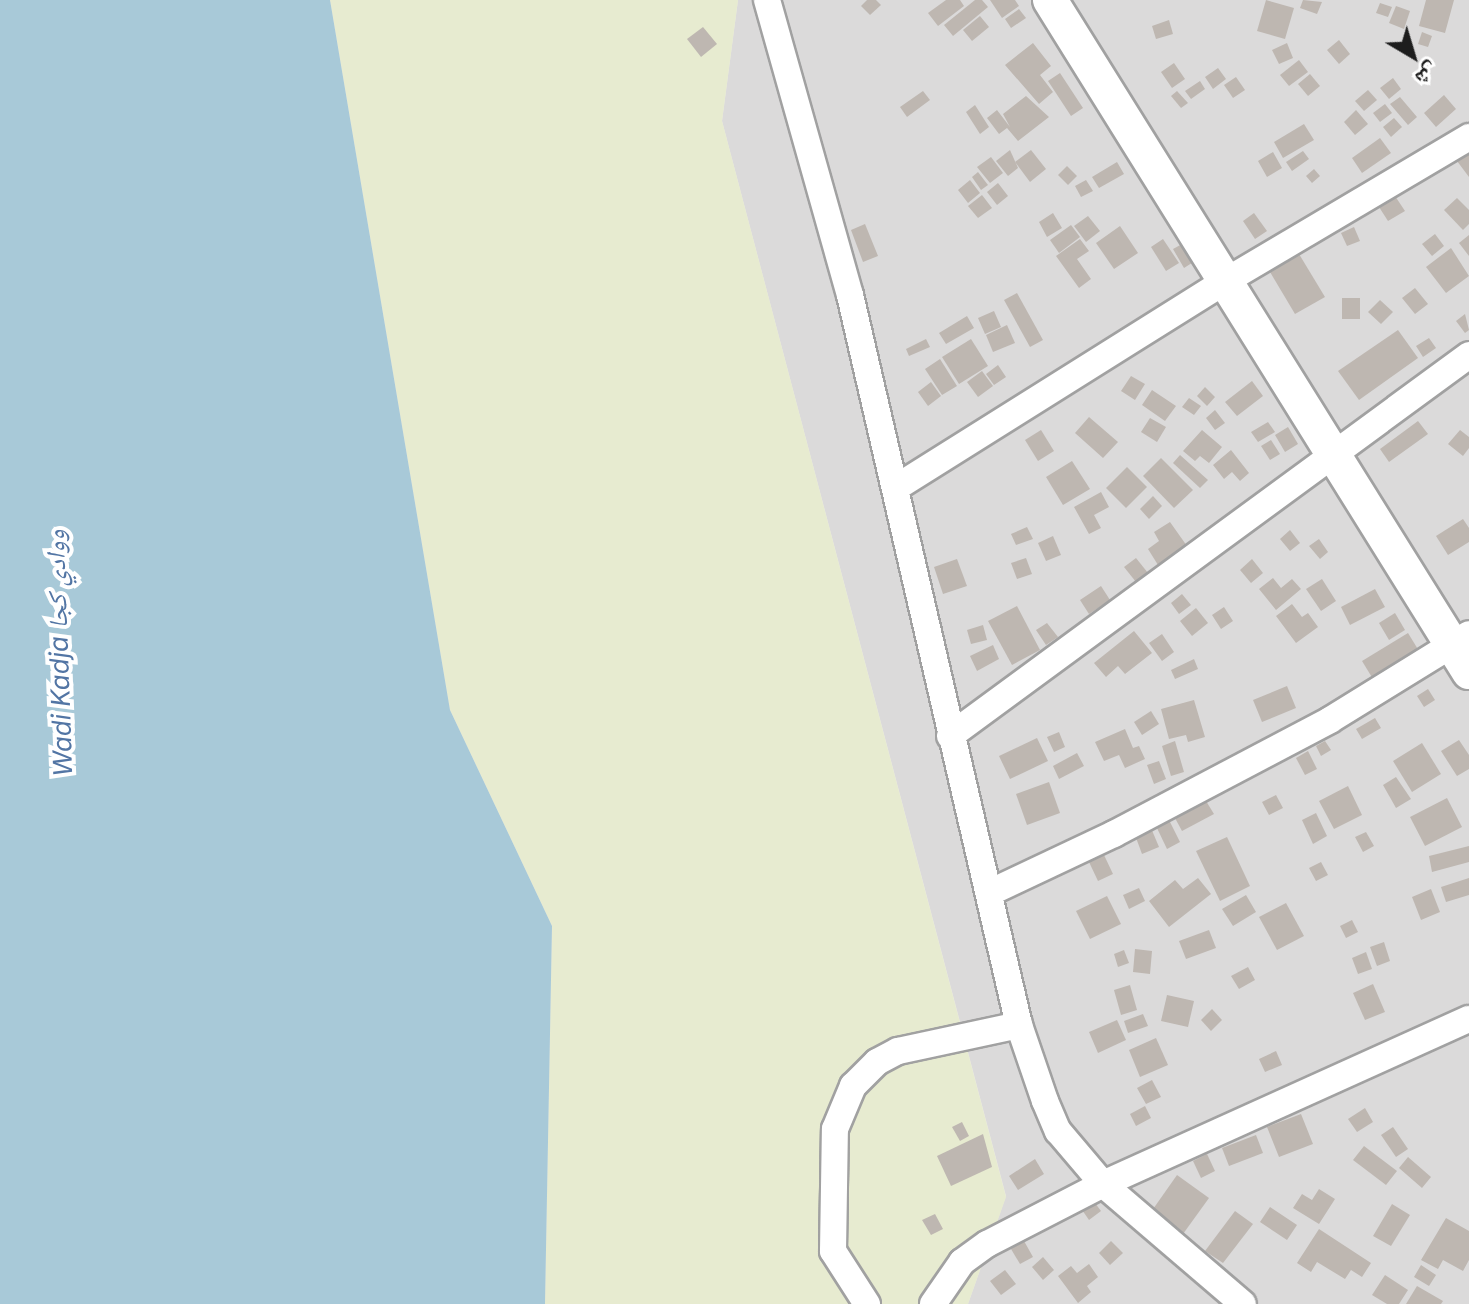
<!DOCTYPE html>
<html>
<head>
<meta charset="utf-8">
<style>
	body { margin:0 }
	#map { position:relative; width:1469px; height:1304px; overflow:hidden; background:#edebe4; font-family:Inter,"Noto Naskh Arabic",sans-serif }
	div>[style] { position:absolute }
	.residential>* { inset:0; background:#dbdada }
	.farmland>* { inset:0; background:#e7ebd0 }
	.water>* { inset:0; background:#a8c9d8 }
	.building>* { inset:0; background:#beb7b1 }
	.roads { filter:drop-shadow(2px 0 #a1a1a1) drop-shadow(-2px 0 #a1a1a1) drop-shadow(0 2px #a1a1a1) drop-shadow(0 -2px #a1a1a1) }
	.minor>* { height:26px; margin:-13px; padding:0 13px; transform-origin:13px; border-radius:13px; background:#fff }
	.tertiary>* { height:34px; margin:-17px; padding:0 17px; transform-origin:17px; border-radius:17px; background:#fff }
	span { translate:-50% -50%; white-space:nowrap; text-align:center; line-height:1.15; -webkit-text-stroke:8px #fff; paint-order:stroke }
	.water-label { font-size:26px; color:#5275a4; font-style:italic }
	.north { position:absolute; left:1373px; top:16px; width:80px; height:80px; -webkit-text-stroke:6px #fff; paint-order:stroke; rotate:142deg; font-size:22px; font-weight:700; line-height:32px; text-align:center; color:#1d1d1d }
	.north::after { content:''; display:block; margin:auto; width:28px; height:36px; background:#1d1d1d; clip-path:polygon(50% 0,100% 100%,50% 72%,0 100%) }
</style>
</head>
<body>
<div id="map">
	<div class="residential">
		<div style="clip-path:polygon(738px 0,1469px 0,1469px 1304px,968px 1304px,1006px 1196px,722px 121px)"></div>
	</div>
	<div class="farmland">
		<div style="clip-path:polygon(330px 0,738px 0,722px 121px,1006px 1197px,968px 1304px,545px 1304px,552px 926px,450px 710px)"></div>
	</div>
	<div class="water">
		<div style="clip-path:polygon(0 0,330px 0,450px 710px,552px 926px,545px 1304px,0 1304px)"></div>
	</div>
	<div class="building">
		<div style="clip-path:polygon(867px 0,876px 0,881px 5px,870px 15px,861px 6px)"></div>
		<div style="clip-path:polygon(946px 0,960px 0,964px 6px,938px 26px,928px 13px)"></div>
		<div style="clip-path:polygon(975px 0,982px 0,988px 7px,953px 36px,944px 25px)"></div>
		<div style="clip-path:polygon(990px 0,1015px 0,1019px 6px,1002px 18px)"></div>
		<div style="clip-path:polygon(1266px 0,1294px 8px,1285px 39px,1257px 31px)"></div>
		<div style="clip-path:polygon(1303px 0,1322px 2px,1317px 14px,1300px 8px)"></div>
		<div style="clip-path:polygon(1426px 0,1454px 0,1445px 33px,1419px 26px)"></div>
		<div style="clip-path:polygon(1380px 3px,1392px 7px,1388px 17px,1376px 13px)"></div>
		<div style="clip-path:polygon(1396px 6px,1410px 11px,1404px 29px,1389px 23px)"></div>
		<div style="clip-path:polygon(1019px 9px,1026px 18px,1011px 28px,1005px 19px)"></div>
		<div style="clip-path:polygon(980px 16px,989px 27px,972px 41px,963px 30px)"></div>
		<div style="clip-path:polygon(1169px 20px,1173px 34px,1156px 39px,1152px 26px)"></div>
		<div style="clip-path:polygon(703px 27px,717px 44px,701px 57px,687px 39px)"></div>
		<div style="clip-path:polygon(1422px 32px,1432px 36px,1428px 47px,1418px 44px)"></div>
		<div style="clip-path:polygon(1339px 40px,1350px 54px,1339px 64px,1327px 50px)"></div>
		<div style="clip-path:polygon(1033px 43px,1051px 66px,1040px 75px,1053px 92px,1039px 104px,1005px 65px)"></div>
		<div style="clip-path:polygon(1287px 43px,1293px 58px,1279px 64px,1272px 50px)"></div>
		<div style="clip-path:polygon(1299px 60px,1308px 72px,1289px 86px,1280px 75px)"></div>
		<div style="clip-path:polygon(1174px 63px,1185px 79px,1172px 88px,1161px 72px)"></div>
		<div style="clip-path:polygon(1218px 68px,1226px 79px,1213px 89px,1205px 77px)"></div>
		<div style="clip-path:polygon(1060px 73px,1083px 108px,1071px 116px,1048px 81px)"></div>
		<div style="clip-path:polygon(1310px 74px,1320px 86px,1308px 96px,1298px 84px)"></div>
		<div style="clip-path:polygon(1236px 77px,1245px 90px,1233px 98px,1224px 85px)"></div>
		<div style="clip-path:polygon(1393px 78px,1401px 89px,1389px 99px,1380px 88px)"></div>
		<div style="clip-path:polygon(1200px 81px,1205px 89px,1191px 99px,1185px 91px)"></div>
		<div style="clip-path:polygon(1368px 90px,1377px 100px,1364px 111px,1355px 101px)"></div>
		<div style="clip-path:polygon(923px 91px,930px 100px,907px 117px,900px 107px)"></div>
		<div style="clip-path:polygon(1177px 91px,1188px 103px,1181px 108px,1171px 96px)"></div>
		<div style="clip-path:polygon(1444px 95px,1456px 109px,1436px 127px,1424px 113px)"></div>
		<div style="clip-path:polygon(1026px 96px,1049px 117px,1018px 141px,1007px 128px,999px 134px,987px 118px,997px 110px,1010px 127px,1003px 114px)"></div>
		<div style="clip-path:polygon(1400px 97px,1417px 117px,1408px 125px,1390px 104px)"></div>
		<div style="clip-path:polygon(1385px 104px,1392px 113px,1380px 122px,1373px 113px)"></div>
		<div style="clip-path:polygon(975px 105px,989px 127px,980px 134px,966px 112px)"></div>
		<div style="clip-path:polygon(1356px 110px,1368px 124px,1355px 135px,1344px 122px)"></div>
		<div style="clip-path:polygon(1394px 118px,1402px 127px,1391px 137px,1383px 127px)"></div>
		<div style="clip-path:polygon(1304px 124px,1314px 140px,1283px 158px,1274px 142px)"></div>
		<div style="clip-path:polygon(1380px 138px,1391px 153px,1362px 173px,1352px 158px)"></div>
		<div style="clip-path:polygon(1010px 150px,1018px 168px,1008px 176px,996px 161px)"></div>
		<div style="clip-path:polygon(1031px 150px,1046px 169px,1030px 182px,1015px 162px)"></div>
		<div style="clip-path:polygon(1303px 151px,1309px 159px,1292px 171px,1286px 162px)"></div>
		<div style="clip-path:polygon(1273px 152px,1282px 168px,1267px 177px,1258px 161px)"></div>
		<div style="clip-path:polygon(1469px 152px,1469px 177px,1457px 161px)"></div>
		<div style="clip-path:polygon(991px 157px,1003px 173px,990px 183px,977px 167px)"></div>
		<div style="clip-path:polygon(1117px 162px,1124px 174px,1099px 188px,1092px 177px)"></div>
		<div style="clip-path:polygon(1067px 166px,1077px 176px,1068px 185px,1058px 175px)"></div>
		<div style="clip-path:polygon(1314px 169px,1320px 176px,1312px 183px,1306px 176px)"></div>
		<div style="clip-path:polygon(978px 172px,988px 185px,981px 190px,972px 177px)"></div>
		<div style="clip-path:polygon(970px 180px,980px 193px,968px 203px,958px 190px)"></div>
		<div style="clip-path:polygon(1086px 180px,1093px 191px,1081px 197px,1075px 186px)"></div>
		<div style="clip-path:polygon(998px 183px,1008px 196px,997px 205px,987px 192px)"></div>
		<div style="clip-path:polygon(982px 195px,992px 208px,978px 218px,968px 206px)"></div>
		<div style="clip-path:polygon(1395px 196px,1405px 211px,1388px 221px,1379px 207px)"></div>
		<div style="clip-path:polygon(1457px 198px,1469px 210px,1469px 224px,1463px 230px,1444px 210px)"></div>
		<div style="clip-path:polygon(1053px 213px,1062px 228px,1047px 237px,1039px 222px)"></div>
		<div style="clip-path:polygon(1254px 213px,1267px 231px,1255px 239px,1243px 221px)"></div>
		<div style="clip-path:polygon(1088px 216px,1100px 231px,1086px 242px,1074px 226px)"></div>
		<div style="clip-path:polygon(865px 224px,878px 256px,863px 262px,851px 230px)"></div>
		<div style="clip-path:polygon(1071px 225px,1080px 237px,1059px 253px,1050px 240px)"></div>
		<div style="clip-path:polygon(1120px 226px,1138px 253px,1114px 269px,1096px 243px)"></div>
		<div style="clip-path:polygon(1354px 227px,1360px 241px,1347px 246px,1341px 233px)"></div>
		<div style="clip-path:polygon(1435px 234px,1444px 246px,1432px 256px,1422px 244px)"></div>
		<div style="clip-path:polygon(1469px 235px,1469px 256px,1459px 243px)"></div>
		<div style="clip-path:polygon(1080px 239px,1089px 251px,1077px 259px,1091px 279px,1079px 288px,1056px 256px)"></div>
		<div style="clip-path:polygon(1163px 239px,1179px 263px,1166px 271px,1151px 247px)"></div>
		<div style="clip-path:polygon(1184px 243px,1195px 261px,1184px 268px,1173px 249px)"></div>
		<div style="clip-path:polygon(1451px 248px,1469px 276px,1446px 293px,1426px 267px)"></div>
		<div style="clip-path:polygon(1299px 254px,1325px 297px,1295px 314px,1270px 272px)"></div>
		<div style="clip-path:polygon(1415px 288px,1428px 304px,1415px 314px,1402px 298px)"></div>
		<div style="clip-path:polygon(1017px 293px,1043px 340px,1030px 347px,1004px 300px)"></div>
		<div style="clip-path:polygon(1342px 298px,1360px 298px,1360px 319px,1342px 319px)"></div>
		<div style="clip-path:polygon(1380px 300px,1393px 312px,1381px 324px,1368px 312px)"></div>
		<div style="clip-path:polygon(994px 311px,1001px 327px,985px 334px,978px 318px)"></div>
		<div style="clip-path:polygon(1465px 314px,1469px 330px,1465px 333px,1456px 321px)"></div>
		<div style="clip-path:polygon(967px 316px,974px 328px,946px 344px,939px 333px)"></div>
		<div style="clip-path:polygon(1007px 325px,1015px 343px,993px 352px,986px 335px)"></div>
		<div style="clip-path:polygon(1398px 330px,1418px 358px,1359px 400px,1338px 371px)"></div>
		<div style="clip-path:polygon(1429px 338px,1436px 348px,1423px 357px,1416px 346px)"></div>
		<div style="clip-path:polygon(926px 339px,930px 347px,909px 356px,906px 349px)"></div>
		<div style="clip-path:polygon(971px 339px,988px 366px,959px 384px,942px 357px)"></div>
		<div style="clip-path:polygon(940px 359px,957px 386px,942px 395px,925px 369px)"></div>
		<div style="clip-path:polygon(998px 365px,1006px 377px,994px 385px,986px 374px)"></div>
		<div style="clip-path:polygon(982px 371px,993px 386px,978px 397px,967px 382px)"></div>
		<div style="clip-path:polygon(1131px 376px,1145px 384px,1135px 400px,1121px 391px)"></div>
		<div style="clip-path:polygon(1252px 381px,1263px 396px,1237px 416px,1225px 402px)"></div>
		<div style="clip-path:polygon(931px 382px,941px 396px,928px 406px,918px 392px)"></div>
		<div style="clip-path:polygon(1205px 387px,1215px 397px,1207px 406px,1197px 396px)"></div>
		<div style="clip-path:polygon(1152px 390px,1176px 406px,1165px 421px,1142px 405px)"></div>
		<div style="clip-path:polygon(1189px 398px,1201px 406px,1194px 415px,1182px 407px)"></div>
		<div style="clip-path:polygon(1215px 410px,1225px 423px,1215px 430px,1206px 418px)"></div>
		<div style="clip-path:polygon(1089px 417px,1118px 442px,1103px 458px,1075px 433px)"></div>
		<div style="clip-path:polygon(1150px 418px,1166px 427px,1157px 442px,1141px 432px)"></div>
		<div style="clip-path:polygon(1418px 421px,1428px 434px,1389px 462px,1380px 449px)"></div>
		<div style="clip-path:polygon(1268px 422px,1275px 432px,1258px 442px,1251px 432px)"></div>
		<div style="clip-path:polygon(1288px 427px,1298px 444px,1285px 452px,1275px 435px)"></div>
		<div style="clip-path:polygon(1041px 430px,1054px 451px,1038px 461px,1025px 440px)"></div>
		<div style="clip-path:polygon(1202px 430px,1222px 447px,1209px 463px,1200px 456px,1195px 461px,1183px 451px)"></div>
		<div style="clip-path:polygon(1460px 430px,1469px 437px,1469px 448px,1463px 456px,1448px 444px)"></div>
		<div style="clip-path:polygon(1271px 440px,1280px 454px,1270px 460px,1261px 446px)"></div>
		<div style="clip-path:polygon(1231px 450px,1249px 473px,1240px 481px,1232px 472px,1224px 479px,1213px 465px)"></div>
		<div style="clip-path:polygon(1180px 455px,1208px 480px,1200px 488px,1173px 463px)"></div>
		<div style="clip-path:polygon(1161px 458px,1193px 490px,1174px 508px,1143px 476px)"></div>
		<div style="clip-path:polygon(1072px 461px,1090px 489px,1063px 505px,1046px 477px)"></div>
		<div style="clip-path:polygon(1127px 467px,1147px 487px,1126px 508px,1106px 488px)"></div>
		<div style="clip-path:polygon(1101px 492px,1109px 507px,1094px 515px,1101px 528px,1089px 534px,1074px 507px)"></div>
		<div style="clip-path:polygon(1153px 496px,1162px 506px,1149px 519px,1140px 509px)"></div>
		<div style="clip-path:polygon(1463px 519px,1469px 528px,1469px 542px,1448px 555px,1436px 536px)"></div>
		<div style="clip-path:polygon(1170px 522px,1187px 546px,1158px 565px,1148px 549px,1159px 541px,1154px 532px)"></div>
		<div style="clip-path:polygon(1027px 527px,1033px 539px,1016px 545px,1011px 534px)"></div>
		<div style="clip-path:polygon(1290px 530px,1300px 543px,1290px 551px,1280px 539px)"></div>
		<div style="clip-path:polygon(1053px 536px,1061px 555px,1046px 561px,1038px 543px)"></div>
		<div style="clip-path:polygon(1319px 539px,1328px 552px,1320px 559px,1309px 546px)"></div>
		<div style="clip-path:polygon(1026px 558px,1032px 574px,1017px 579px,1011px 563px)"></div>
		<div style="clip-path:polygon(1136px 558px,1148px 573px,1136px 582px,1124px 567px)"></div>
		<div style="clip-path:polygon(957px 559px,967px 586px,943px 594px,934px 567px)"></div>
		<div style="clip-path:polygon(1252px 559px,1263px 573px,1251px 583px,1240px 570px)"></div>
		<div style="clip-path:polygon(1273px 578px,1281px 588px,1292px 579px,1301px 589px,1276px 610px,1259px 589px)"></div>
		<div style="clip-path:polygon(1322px 579px,1336px 601px,1321px 611px,1306px 589px)"></div>
		<div style="clip-path:polygon(1101px 586px,1110px 600px,1089px 614px,1080px 600px)"></div>
		<div style="clip-path:polygon(1375px 589px,1385px 607px,1350px 625px,1341px 607px)"></div>
		<div style="clip-path:polygon(1182px 594px,1191px 605px,1179px 614px,1171px 603px)"></div>
		<div style="clip-path:polygon(1292px 604px,1302px 617px,1308px 613px,1318px 627px,1296px 643px,1276px 616px)"></div>
		<div style="clip-path:polygon(1017px 606px,1040px 650px,1012px 665px,988px 621px)"></div>
		<div style="clip-path:polygon(1224px 607px,1233px 621px,1221px 629px,1212px 615px)"></div>
		<div style="clip-path:polygon(1196px 608px,1208px 623px,1192px 636px,1180px 621px)"></div>
		<div style="clip-path:polygon(1395px 613px,1405px 630px,1389px 640px,1379px 623px)"></div>
		<div style="clip-path:polygon(1047px 623px,1058px 637px,1046px 645px,1036px 630px)"></div>
		<div style="clip-path:polygon(983px 625px,987px 640px,971px 644px,967px 630px)"></div>
		<div style="clip-path:polygon(1134px 631px,1152px 653px,1125px 674px,1118px 666px,1106px 677px,1094px 663px)"></div>
		<div style="clip-path:polygon(1408px 633px,1419px 651px,1373px 679px,1362px 661px)"></div>
		<div style="clip-path:polygon(1162px 634px,1174px 652px,1162px 661px,1149px 643px)"></div>
		<div style="clip-path:polygon(993px 645px,999px 659px,977px 671px,970px 656px)"></div>
		<div style="clip-path:polygon(1194px 659px,1198px 669px,1175px 679px,1171px 670px)"></div>
		<div style="clip-path:polygon(1287px 686px,1296px 708px,1262px 722px,1253px 700px)"></div>
		<div style="clip-path:polygon(1428px 689px,1435px 700px,1424px 707px,1417px 696px)"></div>
		<div style="clip-path:polygon(1194px 700px,1205px 737px,1188px 742px,1186px 735px,1169px 739px,1161px 709px)"></div>
		<div style="clip-path:polygon(1151px 711px,1159px 724px,1142px 735px,1134px 722px)"></div>
		<div style="clip-path:polygon(1375px 718px,1381px 728px,1362px 739px,1356px 729px)"></div>
		<div style="clip-path:polygon(1125px 729px,1133px 748px,1139px 746px,1145px 759px,1125px 768px,1119px 755px,1104px 761px,1095px 742px)"></div>
		<div style="clip-path:polygon(1059px 732px,1065px 747px,1054px 752px,1047px 737px)"></div>
		<div style="clip-path:polygon(1037px 738px,1048px 761px,1010px 779px,999px 756px)"></div>
		<div style="clip-path:polygon(1459px 740px,1469px 755px,1469px 769px,1457px 776px,1441px 751px)"></div>
		<div style="clip-path:polygon(1175px 741px,1184px 772px,1171px 776px,1162px 746px)"></div>
		<div style="clip-path:polygon(1325px 741px,1331px 750px,1321px 756px,1316px 746px)"></div>
		<div style="clip-path:polygon(1422px 743px,1441px 774px,1412px 792px,1393px 761px)"></div>
		<div style="clip-path:polygon(1308px 751px,1317px 769px,1305px 775px,1296px 758px)"></div>
		<div style="clip-path:polygon(1077px 753px,1084px 766px,1059px 779px,1053px 766px)"></div>
		<div style="clip-path:polygon(1159px 761px,1166px 779px,1154px 784px,1147px 765px)"></div>
		<div style="clip-path:polygon(1396px 777px,1411px 799px,1396px 808px,1383px 785px)"></div>
		<div style="clip-path:polygon(1049px 782px,1060px 813px,1027px 825px,1016px 794px)"></div>
		<div style="clip-path:polygon(1348px 786px,1362px 815px,1334px 829px,1319px 801px)"></div>
		<div style="clip-path:polygon(1276px 795px,1283px 808px,1269px 815px,1262px 802px)"></div>
		<div style="clip-path:polygon(1447px 798px,1462px 827px,1425px 846px,1410px 817px)"></div>
		<div style="clip-path:polygon(1206px 801px,1214px 814px,1182px 831px,1175px 818px)"></div>
		<div style="clip-path:polygon(1316px 813px,1327px 836px,1313px 844px,1302px 820px)"></div>
		<div style="clip-path:polygon(1169px 820px,1180px 842px,1167px 849px,1156px 826px)"></div>
		<div style="clip-path:polygon(1151px 828px,1159px 847px,1142px 854px,1135px 835px)"></div>
		<div style="clip-path:polygon(1366px 832px,1374px 846px,1363px 852px,1355px 837px)"></div>
		<div style="clip-path:polygon(1227px 837px,1250px 886px,1220px 901px,1196px 851px)"></div>
		<div style="clip-path:polygon(1469px 846px,1469px 862px,1432px 872px,1429px 856px)"></div>
		<div style="clip-path:polygon(1104px 855px,1113px 874px,1098px 881px,1089px 862px)"></div>
		<div style="clip-path:polygon(1321px 862px,1328px 875px,1316px 881px,1309px 868px)"></div>
		<div style="clip-path:polygon(1198px 878px,1211px 894px,1169px 927px,1149px 901px,1175px 880px,1183px 889px)"></div>
		<div style="clip-path:polygon(1469px 878px,1469px 895px,1446px 902px,1441px 887px)"></div>
		<div style="clip-path:polygon(1139px 888px,1145px 901px,1129px 909px,1123px 895px)"></div>
		<div style="clip-path:polygon(1431px 889px,1440px 912px,1421px 920px,1412px 897px)"></div>
		<div style="clip-path:polygon(1246px 895px,1256px 912px,1233px 926px,1222px 909px)"></div>
		<div style="clip-path:polygon(1107px 896px,1121px 924px,1090px 939px,1076px 911px)"></div>
		<div style="clip-path:polygon(1286px 903px,1304px 936px,1277px 950px,1259px 917px)"></div>
		<div style="clip-path:polygon(1352px 920px,1358px 932px,1346px 938px,1340px 926px)"></div>
		<div style="clip-path:polygon(1209px 930px,1216px 948px,1186px 959px,1179px 941px)"></div>
		<div style="clip-path:polygon(1384px 942px,1390px 961px,1377px 966px,1370px 947px)"></div>
		<div style="clip-path:polygon(1135px 949px,1152px 951px,1150px 974px,1133px 972px)"></div>
		<div style="clip-path:polygon(1124px 950px,1129px 963px,1118px 967px,1114px 954px)"></div>
		<div style="clip-path:polygon(1366px 952px,1372px 969px,1358px 974px,1352px 958px)"></div>
		<div style="clip-path:polygon(1248px 967px,1255px 980px,1239px 989px,1231px 976px)"></div>
		<div style="clip-path:polygon(1373px 984px,1385px 1012px,1365px 1020px,1353px 993px)"></div>
		<div style="clip-path:polygon(1130px 985px,1137px 1010px,1121px 1015px,1114px 990px)"></div>
		<div style="clip-path:polygon(1167px 995px,1194px 1001px,1188px 1027px,1161px 1021px)"></div>
		<div style="clip-path:polygon(1212px 1009px,1222px 1020px,1211px 1031px,1201px 1020px)"></div>
		<div style="clip-path:polygon(1143px 1014px,1148px 1026px,1128px 1033px,1124px 1021px)"></div>
		<div style="clip-path:polygon(1117px 1020px,1126px 1040px,1098px 1053px,1089px 1032px)"></div>
		<div style="clip-path:polygon(1156px 1038px,1168px 1065px,1140px 1077px,1129px 1050px)"></div>
		<div style="clip-path:polygon(1276px 1051px,1282px 1065px,1265px 1072px,1259px 1059px)"></div>
		<div style="clip-path:polygon(1152px 1080px,1161px 1097px,1146px 1104px,1137px 1088px)"></div>
		<div style="clip-path:polygon(1145px 1106px,1151px 1118px,1136px 1126px,1130px 1114px)"></div>
		<div style="clip-path:polygon(1365px 1108px,1373px 1122px,1357px 1132px,1348px 1119px)"></div>
		<div style="clip-path:polygon(1301px 1114px,1313px 1144px,1279px 1157px,1267px 1127px)"></div>
		<div style="clip-path:polygon(962px 1122px,969px 1136px,960px 1141px,952px 1127px)"></div>
		<div style="clip-path:polygon(1393px 1127px,1408px 1149px,1396px 1157px,1381px 1135px)"></div>
		<div style="clip-path:polygon(983px 1134px,992px 1167px,951px 1186px,937px 1156px)"></div>
		<div style="clip-path:polygon(1256px 1135px,1263px 1153px,1229px 1166px,1222px 1148px)"></div>
		<div style="clip-path:polygon(1364px 1146px,1397px 1171px,1386px 1185px,1353px 1160px)"></div>
		<div style="clip-path:polygon(1207px 1154px,1215px 1171px,1201px 1178px,1193px 1161px)"></div>
		<div style="clip-path:polygon(1408px 1157px,1431px 1177px,1422px 1188px,1399px 1168px)"></div>
		<div style="clip-path:polygon(1035px 1159px,1044px 1174px,1018px 1190px,1009px 1176px)"></div>
		<div style="clip-path:polygon(1177px 1175px,1209px 1198px,1183px 1234px,1151px 1212px)"></div>
		<div style="clip-path:polygon(1319px 1189px,1335px 1199px,1319px 1224px,1293px 1208px,1302px 1194px,1312px 1200px)"></div>
		<div style="clip-path:polygon(1092px 1199px,1101px 1211px,1089px 1220px,1080px 1207px)"></div>
		<div style="clip-path:polygon(1392px 1204px,1410px 1215px,1391px 1246px,1373px 1236px)"></div>
		<div style="clip-path:polygon(1270px 1207px,1297px 1225px,1287px 1240px,1260px 1222px)"></div>
		<div style="clip-path:polygon(1235px 1211px,1253px 1224px,1223px 1263px,1205px 1251px)"></div>
		<div style="clip-path:polygon(935px 1214px,943px 1229px,931px 1235px,922px 1220px)"></div>
		<div style="clip-path:polygon(1446px 1218px,1469px 1231px,1469px 1260px,1463px 1271px,1443px 1260px,1438px 1269px,1421px 1260px)"></div>
		<div style="clip-path:polygon(1319px 1229px,1371px 1263px,1362px 1277px,1351px 1270px,1345px 1279px,1317px 1262px,1311px 1272px,1297px 1263px)"></div>
		<div style="clip-path:polygon(1024px 1241px,1033px 1257px,1020px 1264px,1011px 1249px)"></div>
		<div style="clip-path:polygon(1111px 1241px,1123px 1253px,1110px 1265px,1099px 1253px)"></div>
		<div style="clip-path:polygon(1043px 1257px,1054px 1270px,1043px 1280px,1032px 1267px)"></div>
		<div style="clip-path:polygon(1089px 1264px,1098px 1277px,1087px 1286px,1091px 1292px,1078px 1303px,1058px 1276px,1071px 1266px,1077px 1273px)"></div>
		<div style="clip-path:polygon(1421px 1265px,1436px 1275px,1429px 1286px,1414px 1277px)"></div>
		<div style="clip-path:polygon(1005px 1270px,1016px 1284px,1001px 1295px,990px 1281px)"></div>
		<div style="clip-path:polygon(1385px 1275px,1408px 1290px,1399px 1304px,1387px 1304px,1372px 1295px)"></div>
		<div style="clip-path:polygon(1417px 1286px,1443px 1301px,1441px 1304px,1406px 1304px)"></div>
	</div>
	<div class="roads">
		<div class="minor">
			<div style="left:767px;top:0;width:306px;rotate:74.3deg"></div>
			<div style="left:850px;top:295px;width:749px;rotate:76.97deg"></div>
			<div style="left:1019px;top:1025px;width:80px;rotate:71.1deg"></div>
			<div style="left:1045px;top:1101px;width:33px;rotate:67deg"></div>
			<div style="left:1058px;top:1131px;width:70px;rotate:49.7deg"></div>
			<div style="left:1103px;top:1184px;width:184px;rotate:40.6deg"></div>
			<div style="left:897px;top:487px;width:386px;rotate:-32.1deg"></div>
			<div style="left:1224px;top:282px;width:285px;rotate:-30.6deg"></div>
			<div style="left:950px;top:736px;width:644px;rotate:-36.28deg"></div>
			<div style="left:989px;top:893px;width:138px;rotate:-25.3deg"></div>
			<div style="left:1114px;top:834px;width:244px;rotate:-27.8deg"></div>
			<div style="left:1330px;top:720px;width:163px;rotate:-31.7deg"></div>
			<div style="left:867px;top:1304px;width:63px;rotate:-122.7deg"></div>
			<div style="left:833px;top:1251px;width:122px;rotate:-89.1deg"></div>
			<div style="left:835px;top:1129px;width:47px;rotate:-67.3deg"></div>
			<div style="left:853px;top:1086px;width:34px;rotate:-45deg"></div>
			<div style="left:877px;top:1062px;width:24px;rotate:-28deg"></div>
			<div style="left:898px;top:1051px;width:124px;rotate:-12.1deg"></div>
			<div style="left:933px;top:1304px;width:51px;rotate:-55.4deg"></div>
			<div style="left:962px;top:1262px;width:31px;rotate:-36deg"></div>
			<div style="left:987px;top:1244px;width:131px;rotate:-27.3deg"></div>
			<div style="left:1103px;top:1184px;width:401px;rotate:-24.3deg"></div>
		</div>
		<div class="tertiary">
			<div style="left:1050px;top:0;width:792px;rotate:58.06deg"></div>
		</div>
	</div>
	<div class="water-label">
		<span style="left:59px;top:653px;rotate:-92deg">Wadi Kadja ووادي كجا</span>
	</div>
	<div class="north">ش</div>
</div>
</body>
</html>
